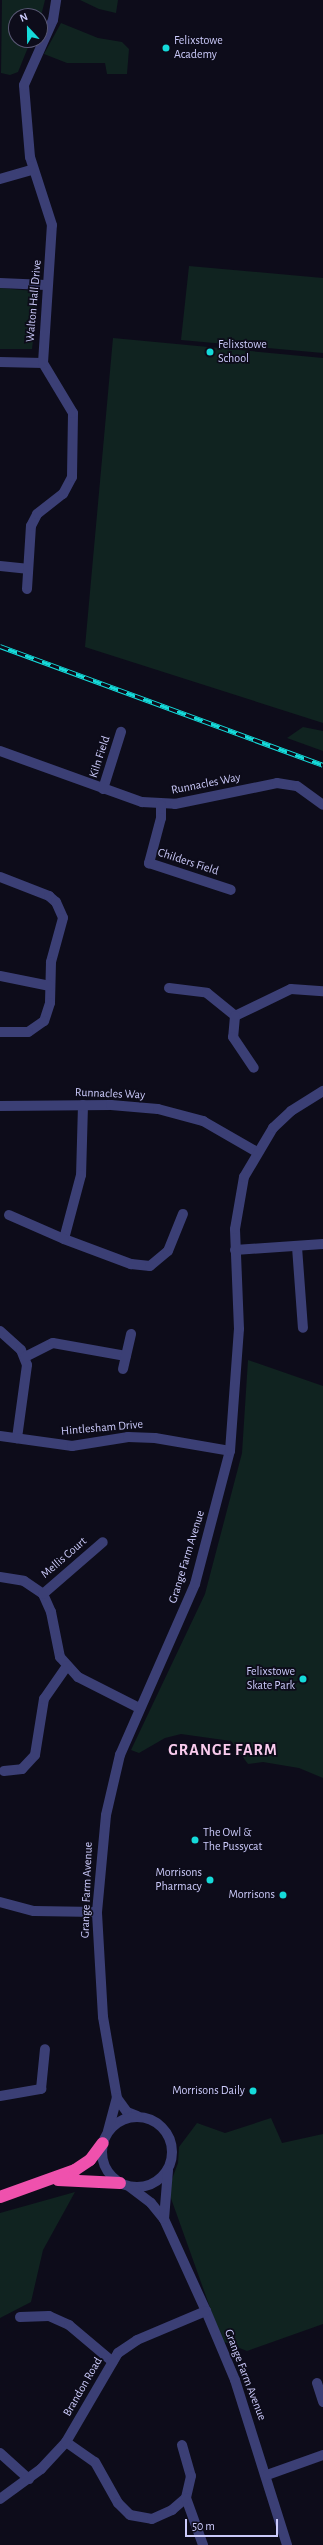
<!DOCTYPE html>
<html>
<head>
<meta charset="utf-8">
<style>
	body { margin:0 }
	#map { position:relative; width:323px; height:2545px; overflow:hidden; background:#0d0c1a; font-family:"Alegreya Sans",sans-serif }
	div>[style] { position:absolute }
	.green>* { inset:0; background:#102320 }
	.minor>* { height:10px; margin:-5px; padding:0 5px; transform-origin:5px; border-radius:5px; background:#3b3f75 }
	.minor>.ring { margin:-5px; padding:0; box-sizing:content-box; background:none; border:10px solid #3b3f75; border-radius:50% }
	.highway>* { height:12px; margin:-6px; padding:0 6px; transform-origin:6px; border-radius:6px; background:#ef51ad }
	.rail>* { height:4.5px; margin-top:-2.25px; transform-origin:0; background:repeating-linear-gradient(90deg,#0d0c1a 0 9px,#15dbda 0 18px); box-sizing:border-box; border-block:1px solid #15dbda }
	.dots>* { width:11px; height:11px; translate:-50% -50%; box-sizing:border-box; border:2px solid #0d0c1a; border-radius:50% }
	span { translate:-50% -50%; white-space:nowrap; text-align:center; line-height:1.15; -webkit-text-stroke:3.5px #0d0c1a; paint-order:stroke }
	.poi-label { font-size:12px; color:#cbcafa }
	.left { translate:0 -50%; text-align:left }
	.right { translate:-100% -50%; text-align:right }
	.street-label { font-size:12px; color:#cbcafa }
	.district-label { font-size:16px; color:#faccee; font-weight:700; letter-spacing:1px }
	.north { position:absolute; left:8px; top:8px; width:40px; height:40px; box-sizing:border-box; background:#0d0c1a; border:1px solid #595874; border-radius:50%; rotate:338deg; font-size:11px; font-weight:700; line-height:16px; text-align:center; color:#cbcafa }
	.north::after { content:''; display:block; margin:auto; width:14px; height:18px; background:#15dbda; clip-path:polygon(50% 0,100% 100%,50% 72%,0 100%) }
	.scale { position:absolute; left:185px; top:2519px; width:93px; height:18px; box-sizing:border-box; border:2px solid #cbcafa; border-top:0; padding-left:5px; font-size:12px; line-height:14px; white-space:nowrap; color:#cbcafa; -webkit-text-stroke:3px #0d0c1a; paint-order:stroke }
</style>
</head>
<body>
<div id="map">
	<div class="green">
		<div style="clip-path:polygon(2px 0,45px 0,40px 20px,40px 16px,16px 16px,16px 40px,31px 40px,18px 72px,10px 75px,1px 73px)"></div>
		<div style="clip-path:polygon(80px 0,118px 0,116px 13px,99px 9px)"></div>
		<div style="clip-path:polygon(61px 23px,98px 38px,122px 42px,129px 49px,127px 74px,107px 74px,105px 63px,67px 63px,44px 54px)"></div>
		<div style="clip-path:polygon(189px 266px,323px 278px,323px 353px,181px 340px)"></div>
		<div style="clip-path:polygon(0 288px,34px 291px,38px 296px,32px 349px,0 349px)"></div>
		<div style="clip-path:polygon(113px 338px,323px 358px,323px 723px,85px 647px)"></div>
		<div style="clip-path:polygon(303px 727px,323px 731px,323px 751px,287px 738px)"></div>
		<div style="clip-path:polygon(248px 1360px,323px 1386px,323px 1778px,299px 1768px,263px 1762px,248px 1764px,231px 1741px,181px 1734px,165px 1738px,139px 1753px,131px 1750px,205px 1594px,242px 1453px)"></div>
		<div style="clip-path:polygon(271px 2118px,282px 2143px,323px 2134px,323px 2324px,247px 2351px,222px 2341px,168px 2190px,178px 2163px,179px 2147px,197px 2123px,225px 2133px)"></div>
		<div style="clip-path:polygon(75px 2192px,43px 2250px,31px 2302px,0 2318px,0 2213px)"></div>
	</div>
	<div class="minor">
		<div style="left:0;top:179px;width:33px;rotate:-16deg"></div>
		<div style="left:0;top:283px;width:46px;rotate:2.5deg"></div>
		<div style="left:0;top:362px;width:43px;rotate:1.3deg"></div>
		<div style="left:0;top:566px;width:27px;rotate:6deg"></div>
		<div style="left:27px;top:589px;width:63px;rotate:-86.4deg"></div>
		<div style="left:31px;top:526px;width:13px;rotate:-63deg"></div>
		<div style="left:37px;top:514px;width:33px;rotate:-38deg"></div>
		<div style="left:63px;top:494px;width:19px;rotate:-62deg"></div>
		<div style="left:72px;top:477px;width:64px;rotate:-89.1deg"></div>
		<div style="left:73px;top:413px;width:58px;rotate:-121deg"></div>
		<div style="left:43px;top:363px;width:138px;rotate:-86.3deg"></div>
		<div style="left:52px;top:225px;width:71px;rotate:-107.9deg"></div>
		<div style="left:30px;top:157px;width:72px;rotate:-94.8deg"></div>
		<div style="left:24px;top:85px;width:71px;rotate:-66deg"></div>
		<div style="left:53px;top:20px;width:20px;rotate:-81deg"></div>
		<div style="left:0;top:751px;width:151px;rotate:19.8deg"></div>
		<div style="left:142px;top:802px;width:33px;rotate:3deg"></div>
		<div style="left:175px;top:804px;width:104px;rotate:-11.6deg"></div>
		<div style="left:277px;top:783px;width:20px;rotate:9deg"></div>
		<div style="left:297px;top:786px;width:32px;rotate:36deg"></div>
		<div style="left:103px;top:789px;width:60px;rotate:-72.5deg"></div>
		<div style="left:161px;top:805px;width:13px;rotate:90deg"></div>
		<div style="left:161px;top:818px;width:47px;rotate:104.9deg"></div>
		<div style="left:149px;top:863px;width:86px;rotate:18.2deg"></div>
		<div style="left:0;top:877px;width:53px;rotate:21.2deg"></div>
		<div style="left:49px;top:896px;width:9px;rotate:41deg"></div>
		<div style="left:56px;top:902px;width:17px;rotate:66deg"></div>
		<div style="left:63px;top:918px;width:46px;rotate:105.3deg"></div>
		<div style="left:51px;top:962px;width:41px;rotate:91.4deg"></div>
		<div style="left:50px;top:1003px;width:19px;rotate:108deg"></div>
		<div style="left:44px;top:1021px;width:19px;rotate:145deg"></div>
		<div style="left:28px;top:1032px;width:28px;rotate:180deg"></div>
		<div style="left:0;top:976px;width:51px;rotate:11.3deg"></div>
		<div style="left:169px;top:988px;width:38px;rotate:7deg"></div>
		<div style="left:207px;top:993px;width:36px;rotate:39deg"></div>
		<div style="left:235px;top:1016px;width:62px;rotate:-25.7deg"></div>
		<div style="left:291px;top:989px;width:32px;rotate:4deg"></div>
		<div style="left:235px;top:1016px;width:21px;rotate:95deg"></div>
		<div style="left:233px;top:1037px;width:37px;rotate:56deg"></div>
		<div style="left:83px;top:1105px;width:70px;rotate:91.6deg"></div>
		<div style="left:81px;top:1175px;width:66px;rotate:104.9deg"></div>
		<div style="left:64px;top:1239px;width:72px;rotate:20.5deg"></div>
		<div style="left:131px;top:1264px;width:19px;rotate:6deg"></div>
		<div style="left:150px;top:1266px;width:23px;rotate:-40deg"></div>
		<div style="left:168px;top:1251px;width:40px;rotate:-68deg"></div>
		<div style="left:0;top:1106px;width:111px;rotate:-0.5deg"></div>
		<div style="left:111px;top:1105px;width:47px;rotate:4.9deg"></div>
		<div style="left:158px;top:1109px;width:47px;rotate:14.9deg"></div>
		<div style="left:203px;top:1121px;width:62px;rotate:29.9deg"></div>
		<div style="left:9px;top:1215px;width:60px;rotate:23.6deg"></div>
		<div style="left:297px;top:1247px;width:81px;rotate:85.8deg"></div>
		<div style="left:235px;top:1250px;width:88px;rotate:-3.9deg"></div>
		<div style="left:0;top:1331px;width:28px;rotate:42deg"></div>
		<div style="left:21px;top:1350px;width:16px;rotate:68deg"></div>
		<div style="left:27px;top:1365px;width:74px;rotate:97.8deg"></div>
		<div style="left:25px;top:1357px;width:31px;rotate:-27deg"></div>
		<div style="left:53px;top:1343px;width:74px;rotate:10.1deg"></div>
		<div style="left:123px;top:1369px;width:36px;rotate:-77deg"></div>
		<div style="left:0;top:1436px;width:73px;rotate:7.9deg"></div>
		<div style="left:72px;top:1446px;width:57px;rotate:-9.1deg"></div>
		<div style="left:128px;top:1437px;width:27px;rotate:2deg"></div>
		<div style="left:155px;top:1438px;width:76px;rotate:9.8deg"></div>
		<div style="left:0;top:1577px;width:24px;rotate:9deg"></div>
		<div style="left:24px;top:1581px;width:23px;rotate:34deg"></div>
		<div style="left:43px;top:1594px;width:20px;rotate:66deg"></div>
		<div style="left:51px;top:1612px;width:46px;rotate:78.7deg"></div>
		<div style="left:60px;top:1657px;width:27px;rotate:48deg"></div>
		<div style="left:78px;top:1677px;width:68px;rotate:26.9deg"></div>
		<div style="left:43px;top:1594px;width:79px;rotate:-40.9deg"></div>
		<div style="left:4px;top:1771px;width:18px;rotate:-6deg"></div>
		<div style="left:22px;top:1769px;width:19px;rotate:-47deg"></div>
		<div style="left:35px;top:1755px;width:57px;rotate:-80.9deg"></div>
		<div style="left:44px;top:1699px;width:40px;rotate:-55.1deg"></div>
		<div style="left:0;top:1902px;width:35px;rotate:15deg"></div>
		<div style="left:34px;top:1911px;width:63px;rotate:0.9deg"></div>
		<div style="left:0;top:2096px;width:42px;rotate:-9.7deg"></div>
		<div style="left:41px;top:2089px;width:40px;rotate:-84.3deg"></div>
		<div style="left:137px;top:2116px;width:11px;rotate:-158deg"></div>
		<div style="left:127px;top:2112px;width:17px;rotate:-126deg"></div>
		<div style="left:117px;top:2098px;width:82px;rotate:-99.8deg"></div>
		<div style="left:103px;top:2017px;width:105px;rotate:-93.3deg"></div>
		<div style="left:97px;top:1912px;width:97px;rotate:-84.7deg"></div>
		<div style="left:106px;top:1815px;width:62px;rotate:-76.9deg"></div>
		<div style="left:120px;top:1755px;width:187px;rotate:-66.3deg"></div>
		<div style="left:195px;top:1584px;width:138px;rotate:-75.3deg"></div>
		<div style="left:230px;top:1451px;width:122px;rotate:-85.8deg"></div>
		<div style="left:239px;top:1329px;width:100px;rotate:-92.3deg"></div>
		<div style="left:235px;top:1229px;width:53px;rotate:-80.2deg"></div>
		<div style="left:244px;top:1177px;width:57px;rotate:-59.4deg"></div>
		<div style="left:273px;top:1128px;width:25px;rotate:-43deg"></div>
		<div style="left:291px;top:1111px;width:38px;rotate:-32deg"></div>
		<div class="ring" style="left:102px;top:2117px;width:60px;height:60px"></div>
		<div style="left:108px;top:2131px;width:34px;rotate:-75deg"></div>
		<div style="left:130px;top:2187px;width:26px;rotate:37deg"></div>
		<div style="left:151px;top:2203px;width:21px;rotate:51deg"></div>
		<div style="left:164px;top:2219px;width:101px;rotate:65.5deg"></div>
		<div style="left:206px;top:2311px;width:75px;rotate:67.2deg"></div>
		<div style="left:235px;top:2380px;width:173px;rotate:72.5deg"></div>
		<div style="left:164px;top:2219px;width:49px;rotate:-85.3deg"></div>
		<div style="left:20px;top:2317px;width:29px;rotate:-2deg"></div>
		<div style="left:49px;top:2316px;width:22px;rotate:24deg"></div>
		<div style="left:69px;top:2325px;width:57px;rotate:40.1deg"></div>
		<div style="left:317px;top:2383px;width:20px;rotate:72deg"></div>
		<div style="left:66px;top:2442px;width:35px;rotate:35deg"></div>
		<div style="left:95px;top:2462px;width:47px;rotate:60.7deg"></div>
		<div style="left:118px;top:2503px;width:17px;rotate:45deg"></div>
		<div style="left:130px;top:2515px;width:22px;rotate:10deg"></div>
		<div style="left:152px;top:2519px;width:22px;rotate:-24deg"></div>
		<div style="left:172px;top:2510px;width:18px;rotate:-41deg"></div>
		<div style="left:182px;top:2445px;width:32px;rotate:74deg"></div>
		<div style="left:191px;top:2476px;width:23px;rotate:103deg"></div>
		<div style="left:186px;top:2498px;width:50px;rotate:70.1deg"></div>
		<div style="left:0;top:2453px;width:39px;rotate:42deg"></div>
		<div style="left:267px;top:2475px;width:59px;rotate:-19.7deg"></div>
		<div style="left:0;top:2499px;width:51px;rotate:-36.2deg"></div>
		<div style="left:41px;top:2469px;width:37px;rotate:-47deg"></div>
		<div style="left:66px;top:2442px;width:103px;rotate:-59.7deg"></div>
		<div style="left:118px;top:2353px;width:23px;rotate:-34deg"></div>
		<div style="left:137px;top:2340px;width:75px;rotate:-22.8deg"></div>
	</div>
	<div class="highway">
		<div style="left:58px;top:2180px;width:62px;rotate:2.8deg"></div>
		<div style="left:0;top:2197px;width:80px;rotate:-19.8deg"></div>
		<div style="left:75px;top:2170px;width:18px;rotate:-34deg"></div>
		<div style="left:90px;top:2160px;width:21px;rotate:-53deg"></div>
	</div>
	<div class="rail">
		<div style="left:0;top:646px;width:344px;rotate:20.2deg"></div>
	</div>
	<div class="dots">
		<div style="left:166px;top:48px;background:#15dbda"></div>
		<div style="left:210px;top:352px;background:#15dbda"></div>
		<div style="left:303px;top:1679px;background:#15dbda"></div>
		<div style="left:195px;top:1840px;background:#15dbda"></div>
		<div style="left:210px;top:1880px;background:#15dbda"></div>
		<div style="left:283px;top:1895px;background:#15dbda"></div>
		<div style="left:253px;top:2091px;background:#15dbda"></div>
	</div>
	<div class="poi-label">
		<span class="left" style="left:174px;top:48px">Felixstowe<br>Academy</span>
		<span class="left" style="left:218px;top:352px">Felixstowe<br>School</span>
		<span class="right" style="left:295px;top:1679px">Felixstowe<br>Skate Park</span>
		<span class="left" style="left:203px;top:1840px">The Owl &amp;<br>The Pussycat</span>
		<span class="right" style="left:202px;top:1880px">Morrisons<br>Pharmacy</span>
		<span class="right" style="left:275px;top:1895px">Morrisons</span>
		<span class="right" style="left:245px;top:2091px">Morrisons Daily</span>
	</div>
	<div class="street-label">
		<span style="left:34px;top:301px;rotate:-85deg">Walton Hall Drive</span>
		<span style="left:100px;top:757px;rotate:-72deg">Kiln Field</span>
		<span style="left:206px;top:784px;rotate:-11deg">Runnacles Way</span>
		<span style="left:188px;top:862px;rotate:18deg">Childers Field</span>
		<span style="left:110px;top:1094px;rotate:2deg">Runnacles Way</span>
		<span style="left:102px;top:1428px;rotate:-5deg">Hintlesham Drive</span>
		<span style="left:187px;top:1557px;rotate:-73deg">Grange Farm Avenue</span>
		<span style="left:64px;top:1558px;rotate:-41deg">Mellis Court</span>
		<span style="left:87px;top:1890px;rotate:-88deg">Grange Farm Avenue</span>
		<span style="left:245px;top:2375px;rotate:69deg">Grange Farm Avenue</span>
		<span style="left:83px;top:2387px;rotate:-60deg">Brandon Road</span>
	</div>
	<div class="district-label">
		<span style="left:223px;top:1750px">GRANGE FARM</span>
	</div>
	<div class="north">N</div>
	<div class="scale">50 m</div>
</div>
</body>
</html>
